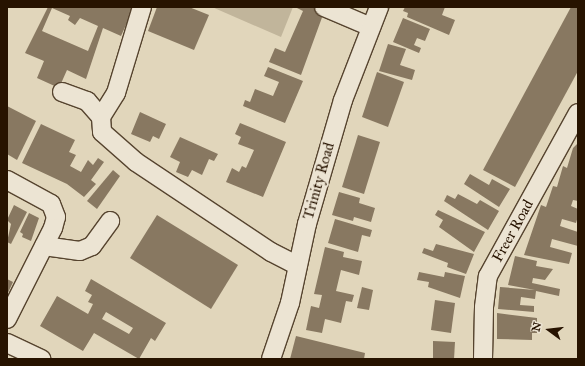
<!DOCTYPE html>
<html>
<head>
<meta charset="utf-8">
<style>
	body { margin:0 }
	#map { position:relative; width:585px; height:366px; overflow:hidden; background:#e1d6bb; font-family:"IM FELL Great Primer",serif }
	div>[style] { position:absolute }
	.green>* { inset:0; background:#c1b59b }
	.building>* { inset:0; background:#887861 }
	.roads { filter:drop-shadow(1px 0 #56442f) drop-shadow(-1px 0 #56442f) drop-shadow(0 1px #56442f) drop-shadow(0 -1px #56442f) }
	.minor>* { height:18px; margin:-9px; padding:0 9px; transform-origin:9px; border-radius:9px; background:#ece4d3 }
	span { translate:-50% -50%; white-space:nowrap; text-align:center; line-height:1.15; -webkit-text-stroke:4px #ece4d3; paint-order:stroke }
	.street-label { font-size:15px; color:#271300 }
	.frame { position:absolute; inset:0; border:8px solid #271300; pointer-events:none }
	.north { position:absolute; left:529px; top:310px; width:40px; height:40px; -webkit-text-stroke:3px #ece4d3; paint-order:stroke; rotate:285deg; font-size:11px; font-weight:700; line-height:16px; text-align:center; color:#271300 }
	.north::after { content:''; display:block; margin:auto; width:14px; height:18px; background:#271300; clip-path:polygon(50% 0,100% 100%,50% 72%,0 100%) }
</style>
</head>
<body>
<div id="map">
	<div class="green">
		<div style="clip-path:polygon(212px 7px,293px 7px,281px 37px)"></div>
	</div>
	<div class="building">
		<div style="clip-path:polygon(evenodd,48px 7px,134px 7px,121px 36px,103px 28px,86px 79px,67px 70px,59px 88px,37px 78px,44px 61px,25px 53px,48px 7px,52px 8px,70px 16px,68px 20px,75px 25px,80px 18px,98px 26px,88px 51px,42px 31px,52px 8px)"></div>
		<div style="clip-path:polygon(157px 7px,189px 7px,209px 15px,194px 50px,148px 31px)"></div>
		<div style="clip-path:polygon(295px 7px,313px 7px,324px 12px,301px 75px,269px 62px,275px 48px,285px 52px,303px 11px)"></div>
		<div style="clip-path:polygon(405px 7px,445px 7px,442px 15px,455px 20px,449px 35px,407px 17px,408px 13px,403px 11px)"></div>
		<div style="clip-path:polygon(571px 7px,578px 7px,578px 71px,515px 187px,483px 170px)"></div>
		<div style="clip-path:polygon(403px 18px,430px 29px,425px 41px,417px 38px,414px 45px,421px 48px,419px 53px,393px 42px)"></div>
		<div style="clip-path:polygon(388px 44px,406px 49px,400px 65px,415px 70px,412px 80px,379px 71px)"></div>
		<div style="clip-path:polygon(268px 67px,303px 81px,285px 123px,243px 106px,245px 100px,250px 102px,255px 89px,273px 96px,279px 82px,264px 76px)"></div>
		<div style="clip-path:polygon(377px 72px,404px 82px,388px 127px,362px 117px)"></div>
		<div style="clip-path:polygon(7px 106px,36px 121px,17px 160px,7px 154px)"></div>
		<div style="clip-path:polygon(140px 112px,166px 124px,159px 139px,153px 136px,150px 142px,131px 134px)"></div>
		<div style="clip-path:polygon(240px 123px,286px 142px,263px 197px,226px 182px,232px 168px,239px 172px,242px 166px,246px 168px,254px 150px,238px 144px,241px 137px,235px 134px)"></div>
		<div style="clip-path:polygon(41px 124px,75px 140px,69px 152px,76px 155px,70px 166px,81px 172px,88px 160px,93px 165px,98px 158px,104px 162px,91px 180px,96px 184px,84px 197px,67px 184px,22px 163px)"></div>
		<div style="clip-path:polygon(358px 135px,380px 142px,364px 194px,342px 187px)"></div>
		<div style="clip-path:polygon(180px 137px,218px 154px,214px 161px,209px 159px,202px 175px,192px 170px,188px 177px,176px 172px,180px 162px,170px 157px)"></div>
		<div style="clip-path:polygon(578px 143px,578px 201px,573px 200px,571px 206px,578px 209px,578px 216px,576px 223px,562px 219px,560px 226px,578px 232px,578px 246px,552px 239px,550px 247px,572px 253px,569px 264px,524px 255px,541px 205px,546px 207px,553px 186px,557px 187px,563px 166px,567px 168px,573px 148px)"></div>
		<div style="clip-path:polygon(113px 170px,120px 176px,97px 209px,87px 201px)"></div>
		<div style="clip-path:polygon(470px 174px,489px 185px,492px 179px,510px 189px,499px 207px,464px 184px)"></div>
		<div style="clip-path:polygon(339px 192px,360px 198px,359px 203px,375px 208px,371px 222px,354px 217px,353px 221px,332px 215px)"></div>
		<div style="clip-path:polygon(458px 194px,477px 204px,480px 200px,499px 211px,488px 230px,444px 201px,447px 195px,455px 199px)"></div>
		<div style="clip-path:polygon(14px 205px,27px 212px,11px 244px,7px 242px,11px 224px,7px 220px)"></div>
		<div style="clip-path:polygon(438px 210px,485px 232px,474px 252px,439px 227px,443px 220px,435px 215px)"></div>
		<div style="clip-path:polygon(29px 213px,39px 218px,31px 241px,22px 237px,23px 234px,20px 232px)"></div>
		<div style="clip-path:polygon(157px 215px,238px 265px,211px 309px,130px 258px)"></div>
		<div style="clip-path:polygon(335px 219px,372px 230px,370px 237px,362px 235px,358px 252px,328px 243px)"></div>
		<div style="clip-path:polygon(436px 244px,474px 254px,466px 274px,447px 267px,448px 263px,422px 253px,424px 248px,433px 251px)"></div>
		<div style="clip-path:polygon(325px 247px,344px 252px,343px 257px,362px 261px,359px 275px,341px 270px,336px 291px,354px 295px,352px 302px,346px 301px,341px 323px,325px 319px,322px 333px,306px 330px,311px 306px,319px 308px,322px 295px,314px 294px)"></div>
		<div style="clip-path:polygon(515px 256px,537px 261px,536px 266px,553px 269px,545px 280px,533px 278px,532px 283px,560px 289px,559px 296px,536px 291px,535px 299px,521px 297px,520px 305px,534px 306px,534px 312px,498px 309px,500px 287px,535px 290px,508px 285px)"></div>
		<div style="clip-path:polygon(419px 272px,444px 277px,445px 272px,465px 276px,460px 298px,428px 287px,429px 282px,417px 280px)"></div>
		<div style="clip-path:polygon(7px 279px,13px 282px,7px 295px)"></div>
		<div style="clip-path:polygon(evenodd,91px 279px,166px 323px,155px 341px,151px 338px,139px 359px,94px 333px,83px 351px,40px 326px,57px 296px,88px 314px,93px 304px,88px 302px,92px 295px,85px 291px,91px 279px,106px 312px,133px 328px,129px 334px,102px 319px,106px 312px)"></div>
		<div style="clip-path:polygon(362px 287px,373px 290px,369px 310px,357px 308px)"></div>
		<div style="clip-path:polygon(435px 300px,455px 303px,451px 333px,431px 330px)"></div>
		<div style="clip-path:polygon(497px 313px,537px 318px,537px 333px,532px 333px,532px 340px,497px 339px)"></div>
		<div style="clip-path:polygon(296px 336px,365px 353px,364px 359px,290px 359px)"></div>
		<div style="clip-path:polygon(433px 341px,455px 342px,454px 359px,433px 359px)"></div>
	</div>
	<div class="roads">
		<div class="minor">
			<div style="left:324px;top:7px;width:51px;rotate:23.1deg"></div>
			<div style="left:62px;top:92px;width:27px;rotate:20deg"></div>
			<div style="left:87px;top:101px;width:21px;rotate:49deg"></div>
			<div style="left:101px;top:117px;width:15px;rotate:86deg"></div>
			<div style="left:102px;top:132px;width:45px;rotate:41.4deg"></div>
			<div style="left:136px;top:162px;width:162px;rotate:33.7deg"></div>
			<div style="left:271px;top:252px;width:30px;rotate:27deg"></div>
			<div style="left:101px;top:117px;width:28px;rotate:-58deg"></div>
			<div style="left:116px;top:93px;width:90px;rotate:-73.2deg"></div>
			<div style="left:7px;top:180px;width:50px;rotate:28.6deg"></div>
			<div style="left:51px;top:204px;width:14px;rotate:69deg"></div>
			<div style="left:56px;top:217px;width:11px;rotate:105deg"></div>
			<div style="left:53px;top:228px;width:102px;rotate:116.8deg"></div>
			<div style="left:44px;top:246px;width:36px;rotate:8deg"></div>
			<div style="left:80px;top:251px;width:13px;rotate:-23deg"></div>
			<div style="left:92px;top:246px;width:31px;rotate:-54deg"></div>
			<div style="left:7px;top:343px;width:38px;rotate:25deg"></div>
			<div style="left:271px;top:359px;width:59px;rotate:-71.3deg"></div>
			<div style="left:290px;top:303px;width:81px;rotate:-77.9deg"></div>
			<div style="left:307px;top:224px;width:129px;rotate:-73.8deg"></div>
			<div style="left:343px;top:100px;width:100px;rotate:-68.8deg"></div>
			<div style="left:483px;top:359px;width:52px;rotate:-88.9deg"></div>
			<div style="left:484px;top:307px;width:31px;rotate:-83deg"></div>
			<div style="left:488px;top:276px;width:186px;rotate:-61.1deg"></div>
		</div>
	</div>
	<div class="street-label">
		<span style="left:319px;top:181px;rotate:-74deg">Trinity Road</span>
		<span style="left:513px;top:231px;rotate:-61deg">Freer Road</span>
	</div>
	<div class="frame"></div>
	<div class="north">N</div>
</div>
</body>
</html>
